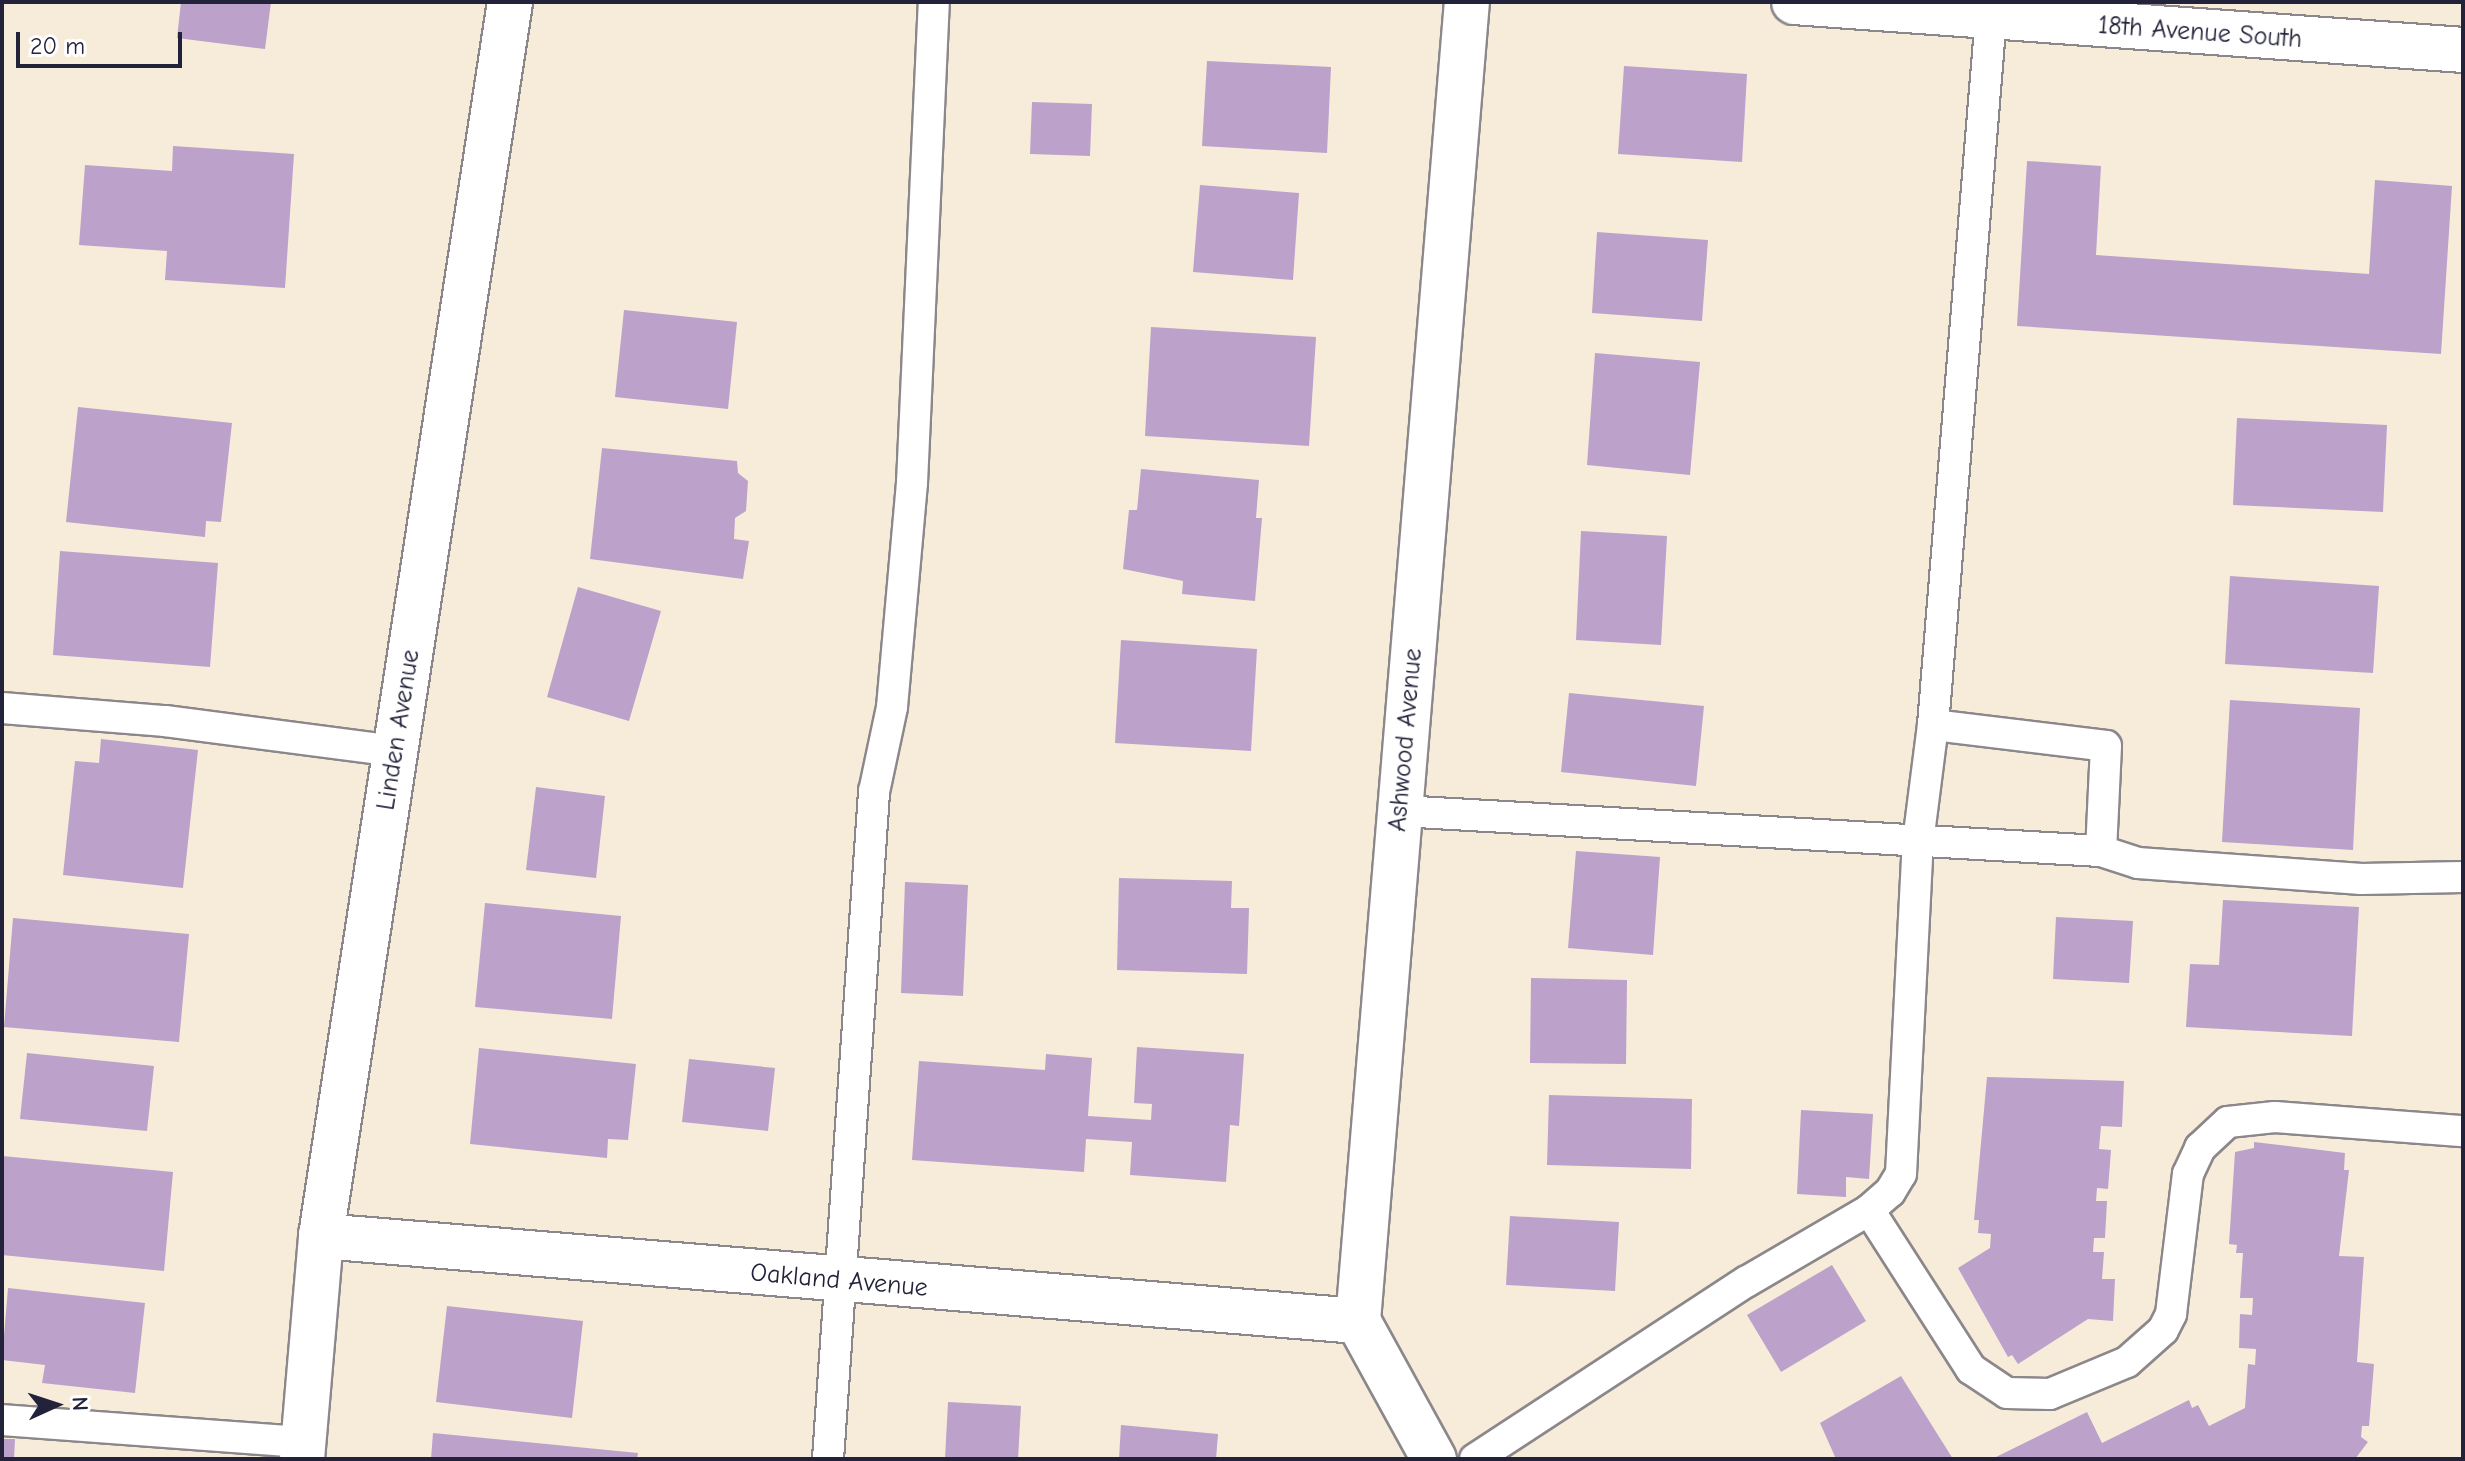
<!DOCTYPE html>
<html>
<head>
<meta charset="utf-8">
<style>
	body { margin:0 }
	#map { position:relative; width:2465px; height:1461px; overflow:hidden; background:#f7ecda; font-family:"Comic Neue",sans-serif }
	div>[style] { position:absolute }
	.building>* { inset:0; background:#bca1cb }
	.roads { filter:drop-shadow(2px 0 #8c878a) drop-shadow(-2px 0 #8c878a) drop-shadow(0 2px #8c878a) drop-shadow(0 -2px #8c878a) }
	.service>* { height:30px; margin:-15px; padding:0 15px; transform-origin:15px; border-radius:15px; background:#fff }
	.minor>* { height:44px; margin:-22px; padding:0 22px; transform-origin:22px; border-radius:22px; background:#fff }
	span { translate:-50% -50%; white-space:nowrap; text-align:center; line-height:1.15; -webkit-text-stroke:6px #fff; paint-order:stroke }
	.street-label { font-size:26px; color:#22223b }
	.frame { position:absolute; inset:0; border:4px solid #22223b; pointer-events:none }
	.north { position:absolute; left:16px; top:1365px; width:80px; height:80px; -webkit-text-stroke:6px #fff; paint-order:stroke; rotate:87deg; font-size:22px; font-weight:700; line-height:32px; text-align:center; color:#22223b }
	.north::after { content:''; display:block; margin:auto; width:28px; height:36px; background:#22223b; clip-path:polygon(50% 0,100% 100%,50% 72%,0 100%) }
	.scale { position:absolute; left:16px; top:32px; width:166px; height:36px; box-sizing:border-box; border:4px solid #22223b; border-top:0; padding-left:10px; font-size:24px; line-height:28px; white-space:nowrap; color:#22223b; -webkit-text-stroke:6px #fff; paint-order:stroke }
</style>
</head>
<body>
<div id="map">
	<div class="building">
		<div style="clip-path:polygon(181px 2px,271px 2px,265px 49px,177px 38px)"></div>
		<div style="clip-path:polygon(1207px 61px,1331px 67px,1327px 153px,1202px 146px)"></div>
		<div style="clip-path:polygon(1624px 66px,1747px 74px,1742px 162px,1618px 154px)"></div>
		<div style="clip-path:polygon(1032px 102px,1092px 104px,1090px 156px,1030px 154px)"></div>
		<div style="clip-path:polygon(173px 146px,294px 154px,285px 288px,165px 280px,167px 251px,79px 245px,85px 165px,172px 171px)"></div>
		<div style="clip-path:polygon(2027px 161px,2101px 166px,2096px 255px,2369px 274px,2375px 180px,2452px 186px,2441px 354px,2017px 326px)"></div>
		<div style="clip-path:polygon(1200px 185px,1299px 193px,1293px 280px,1193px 272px)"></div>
		<div style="clip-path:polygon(1597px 232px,1708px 240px,1702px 321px,1592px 313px)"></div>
		<div style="clip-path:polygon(624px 310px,737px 322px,728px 409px,615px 397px)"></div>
		<div style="clip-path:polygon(1151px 327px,1316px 337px,1309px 446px,1145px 436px)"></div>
		<div style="clip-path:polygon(1595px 353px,1700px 362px,1690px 475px,1587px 465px)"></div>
		<div style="clip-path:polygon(78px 407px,232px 423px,221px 522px,206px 521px,205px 537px,66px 522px)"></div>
		<div style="clip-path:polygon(2237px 418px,2387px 425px,2383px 512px,2233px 505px)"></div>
		<div style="clip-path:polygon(602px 448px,737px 461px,738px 473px,748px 481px,746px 511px,735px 518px,734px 539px,749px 541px,743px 579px,590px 559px)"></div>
		<div style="clip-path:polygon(1141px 469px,1259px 480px,1256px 518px,1262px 518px,1255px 601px,1182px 594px,1183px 581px,1123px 569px,1129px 510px,1137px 510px)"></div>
		<div style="clip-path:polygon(1581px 531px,1667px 536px,1661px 645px,1576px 640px)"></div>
		<div style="clip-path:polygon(60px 551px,218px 563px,210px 667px,53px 655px)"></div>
		<div style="clip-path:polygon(2230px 576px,2379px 586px,2373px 673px,2225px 664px)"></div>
		<div style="clip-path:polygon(578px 587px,661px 611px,629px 721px,547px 697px)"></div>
		<div style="clip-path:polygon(1121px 640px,1257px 649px,1251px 751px,1115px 743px)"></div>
		<div style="clip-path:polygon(1569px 693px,1704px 706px,1696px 786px,1561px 772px)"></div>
		<div style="clip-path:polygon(2230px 700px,2360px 708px,2353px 850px,2222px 842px)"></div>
		<div style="clip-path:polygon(101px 739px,198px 750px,183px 888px,63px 875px,75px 761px,99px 763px)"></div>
		<div style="clip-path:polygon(536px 787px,605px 796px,596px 878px,526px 870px)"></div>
		<div style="clip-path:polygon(1576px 851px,1660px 857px,1653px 955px,1568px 948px)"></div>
		<div style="clip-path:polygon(1119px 878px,1232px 881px,1231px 908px,1249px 908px,1247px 974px,1117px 970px)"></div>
		<div style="clip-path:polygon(905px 882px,968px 885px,963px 996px,901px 993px)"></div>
		<div style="clip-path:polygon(2223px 900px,2359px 907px,2352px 1036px,2186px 1027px,2190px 964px,2219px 965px)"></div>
		<div style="clip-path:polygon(485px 903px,621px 916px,612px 1019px,475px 1007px)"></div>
		<div style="clip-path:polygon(2056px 917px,2133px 921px,2129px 983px,2053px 979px)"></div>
		<div style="clip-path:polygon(13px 918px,189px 934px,179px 1042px,4px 1027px)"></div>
		<div style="clip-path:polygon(1531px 978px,1627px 980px,1626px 1064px,1530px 1063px)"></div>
		<div style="clip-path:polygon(1137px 1047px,1244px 1054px,1239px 1126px,1230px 1125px,1226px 1182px,1130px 1175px,1132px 1142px,1086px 1139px,1084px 1172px,912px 1160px,919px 1061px,1045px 1070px,1046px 1054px,1092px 1058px,1088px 1116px,1151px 1120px,1152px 1104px,1134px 1103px)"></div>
		<div style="clip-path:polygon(479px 1048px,636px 1064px,628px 1140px,608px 1139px,607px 1158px,470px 1144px)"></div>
		<div style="clip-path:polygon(27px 1053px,154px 1066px,147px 1131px,20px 1119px)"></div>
		<div style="clip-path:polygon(689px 1059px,775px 1068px,768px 1131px,682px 1122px)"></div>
		<div style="clip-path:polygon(1987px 1077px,2124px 1081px,2122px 1127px,2101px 1126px,2099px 1149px,2111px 1150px,2108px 1189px,2097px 1188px,2096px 1201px,2107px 1201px,2105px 1238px,2094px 1238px,2093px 1252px,2104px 1252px,2102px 1279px,2115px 1279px,2113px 1321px,2088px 1319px,2018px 1364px,2012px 1355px,2008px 1357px,1958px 1268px,1990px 1248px,1991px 1234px,1978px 1233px,1979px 1220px,1974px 1220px)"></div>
		<div style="clip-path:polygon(1549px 1095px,1692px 1099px,1691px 1169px,1547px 1165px)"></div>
		<div style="clip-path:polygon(1801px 1110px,1873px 1114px,1869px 1179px,1846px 1177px,1846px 1197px,1797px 1194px)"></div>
		<div style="clip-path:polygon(2254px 1142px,2345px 1153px,2344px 1170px,2349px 1170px,2339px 1256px,2364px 1257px,2357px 1362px,2374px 1364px,2369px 1426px,2362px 1426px,2361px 1437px,2368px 1442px,2355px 1459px,1992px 1459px,2087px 1412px,2102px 1443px,2189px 1400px,2192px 1408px,2198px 1405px,2209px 1426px,2245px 1408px,2248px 1364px,2255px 1365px,2256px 1349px,2239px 1348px,2240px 1314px,2252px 1315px,2253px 1298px,2240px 1298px,2243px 1253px,2236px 1253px,2237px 1245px,2229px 1244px,2235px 1152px,2254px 1148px)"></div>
		<div style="clip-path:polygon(2px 1156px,173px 1172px,164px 1271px,2px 1255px)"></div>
		<div style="clip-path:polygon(1510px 1216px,1619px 1222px,1615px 1291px,1506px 1285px)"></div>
		<div style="clip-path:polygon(1832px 1265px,1866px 1321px,1781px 1372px,1747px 1315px)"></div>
		<div style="clip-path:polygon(8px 1288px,145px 1303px,135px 1393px,42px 1383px,45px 1365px,2px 1360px)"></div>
		<div style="clip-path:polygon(447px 1306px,583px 1321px,572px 1418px,436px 1402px)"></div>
		<div style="clip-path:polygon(1901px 1376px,1953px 1459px,1836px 1459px,1820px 1423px)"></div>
		<div style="clip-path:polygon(948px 1402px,1021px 1406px,1018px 1459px,945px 1459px)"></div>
		<div style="clip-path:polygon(1121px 1425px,1218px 1434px,1216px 1459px,1119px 1459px)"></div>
		<div style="clip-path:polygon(433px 1433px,638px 1453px,637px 1459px,431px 1459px)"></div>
		<div style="clip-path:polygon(2px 1439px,15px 1439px,14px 1459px,2px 1459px)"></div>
	</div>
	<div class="roads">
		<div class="service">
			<div style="left:2px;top:708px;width:164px;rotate:4.6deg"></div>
			<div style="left:165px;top:721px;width:233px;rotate:7.4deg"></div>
			<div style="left:1933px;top:725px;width:174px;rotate:6.9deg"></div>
			<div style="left:2106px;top:746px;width:105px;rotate:92.7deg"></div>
			<div style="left:2101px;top:851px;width:39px;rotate:18deg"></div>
			<div style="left:2138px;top:863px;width:224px;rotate:4.1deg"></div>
			<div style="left:2361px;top:879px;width:102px;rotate:-1.1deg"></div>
			<div style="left:1400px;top:811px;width:702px;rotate:3.27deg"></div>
			<div style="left:1869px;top:1210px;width:189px;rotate:57.3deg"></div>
			<div style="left:1971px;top:1369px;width:43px;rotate:33.7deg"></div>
			<div style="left:2007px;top:1393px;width:43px;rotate:1.3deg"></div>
			<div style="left:2050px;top:1394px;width:83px;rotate:-22.6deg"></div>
			<div style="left:2127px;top:1362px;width:48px;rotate:-41.6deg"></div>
			<div style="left:2163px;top:1330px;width:18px;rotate:-63deg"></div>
			<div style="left:2171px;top:1314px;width:141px;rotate:-83.1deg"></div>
			<div style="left:2188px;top:1174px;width:29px;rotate:-65deg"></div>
			<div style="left:2200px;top:1148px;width:38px;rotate:-43deg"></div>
			<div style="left:2228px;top:1122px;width:47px;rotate:-6.1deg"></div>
			<div style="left:2275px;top:1117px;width:189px;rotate:4.3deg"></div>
			<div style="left:2px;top:1420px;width:302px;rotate:4.2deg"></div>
			<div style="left:828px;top:1459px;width:669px;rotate:-86.05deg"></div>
			<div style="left:874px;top:792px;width:87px;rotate:-78deg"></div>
			<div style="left:892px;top:707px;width:225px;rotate:-84.9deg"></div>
			<div style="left:912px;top:483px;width:482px;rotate:-87.4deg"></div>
			<div style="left:1475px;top:1459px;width:324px;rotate:-33.2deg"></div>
			<div style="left:1746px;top:1282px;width:143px;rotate:-30.3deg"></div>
			<div style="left:1869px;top:1210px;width:28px;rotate:-41deg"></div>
			<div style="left:1890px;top:1192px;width:21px;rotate:-59deg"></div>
			<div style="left:1901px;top:1174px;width:332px;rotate:-87.1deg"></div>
			<div style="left:1918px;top:842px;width:118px;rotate:-82.7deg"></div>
			<div style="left:1933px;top:725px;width:710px;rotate:-85.32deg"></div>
		</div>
		<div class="minor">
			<div style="left:1794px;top:2px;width:671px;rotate:4.1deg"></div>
			<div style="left:321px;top:1236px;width:1040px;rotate:4.69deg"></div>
			<div style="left:302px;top:1459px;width:224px;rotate:-85.1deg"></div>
			<div style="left:321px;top:1236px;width:1248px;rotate:-81.29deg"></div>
			<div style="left:1434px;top:1459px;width:158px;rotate:-118.8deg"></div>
			<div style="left:1358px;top:1321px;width:1323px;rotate:-85.28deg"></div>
		</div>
	</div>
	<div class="street-label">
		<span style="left:2200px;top:33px;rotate:4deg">18th Avenue South</span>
		<span style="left:399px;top:730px;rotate:-81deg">Linden Avenue</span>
		<span style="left:1406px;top:740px;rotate:-85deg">Ashwood Avenue</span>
		<span style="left:839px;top:1281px;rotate:5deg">Oakland Avenue</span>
	</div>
	<div class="frame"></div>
	<div class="north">N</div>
	<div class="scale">20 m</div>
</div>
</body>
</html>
